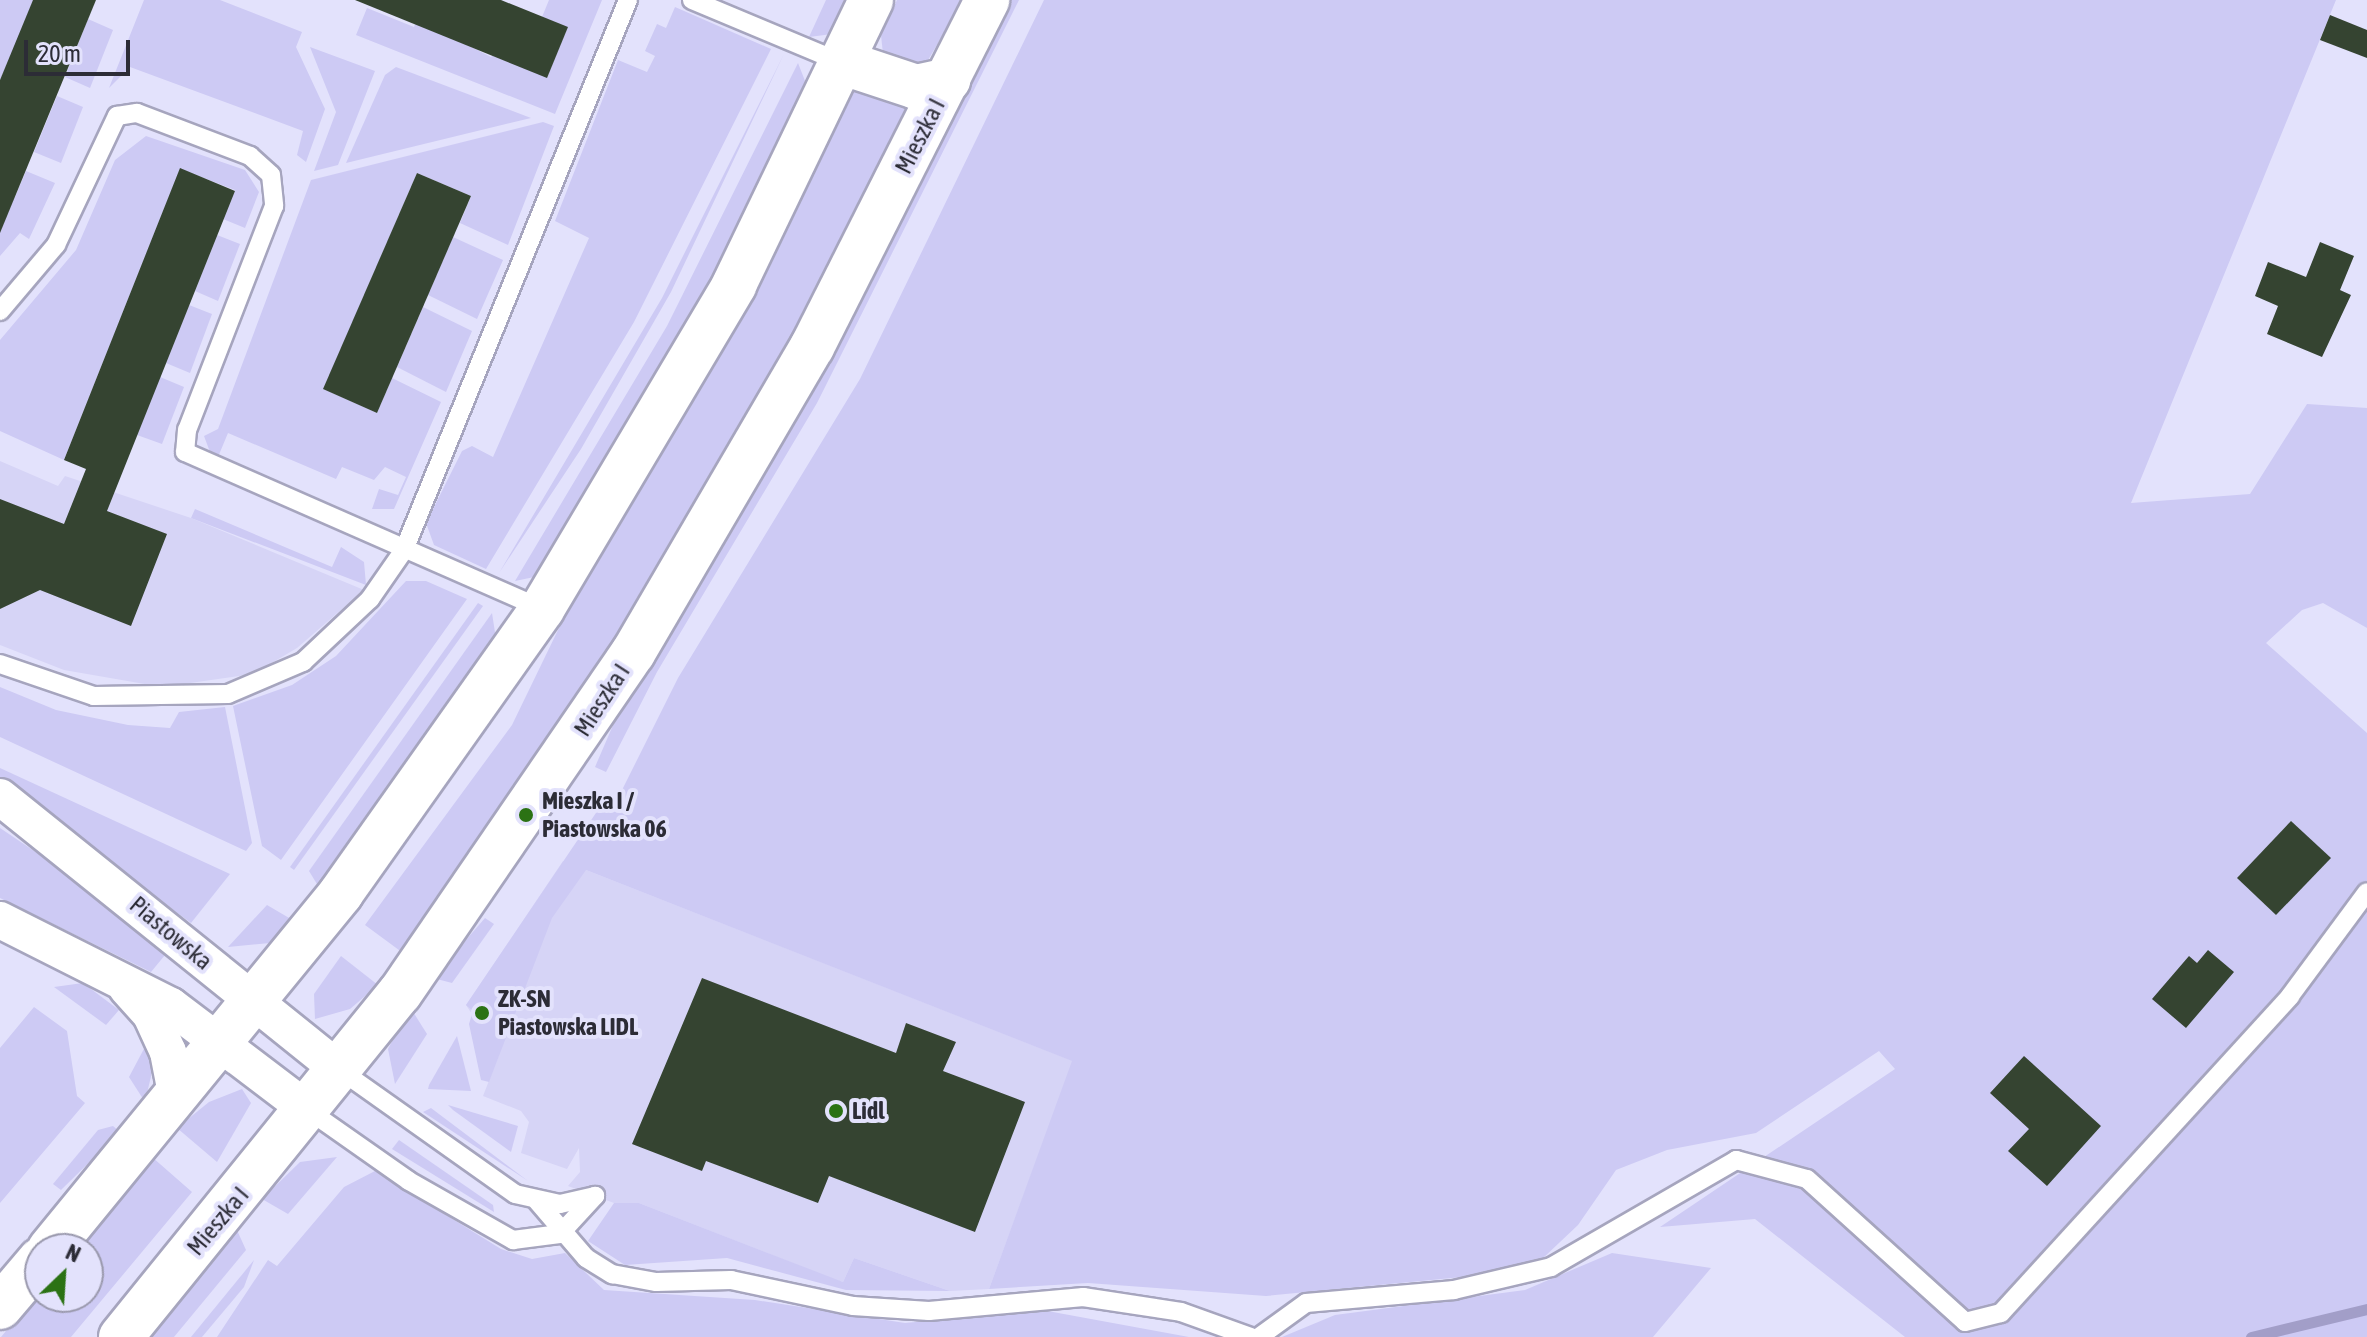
<!DOCTYPE html>
<html>
<head>
<meta charset="utf-8">
<style>
	body { margin:0 }
	#map { position:relative; width:2367px; height:1337px; overflow:hidden; background:#e3e2fc; font-family:"Asap Condensed",sans-serif }
	div>[style] { position:absolute }
	.built>* { inset:0; background:#d6d4f6 }
	.green>* { inset:0; background:#cdcaf4 }
	.stream>* { height:11px; margin:-5.5px; padding:0 5.5px; transform-origin:5.5px; border-radius:5.5px; background:#a29ec8 }
	.building>* { inset:0; background:#354431 }
	.roads { filter:drop-shadow(2px 0 #a6a5be) drop-shadow(-2px 0 #a6a5be) drop-shadow(0 2px #a6a5be) drop-shadow(0 -2px #a6a5be) }
	.lane>* { height:18px; margin:-9px; padding:0 9px; transform-origin:9px; border-radius:9px; background:#fff }
	.street>* { height:36px; margin:-18px; padding:0 18px; transform-origin:18px; border-radius:18px; background:#fff }
	.secondary>* { height:44px; margin:-22px; padding:0 22px; transform-origin:22px; border-radius:22px; background:#fff }
	.dots>* { width:22px; height:22px; translate:-50% -50%; box-sizing:border-box; border:4px solid #e3e2fc; border-radius:50% }
	span { translate:-50% -50%; white-space:nowrap; text-align:center; line-height:1.15; -webkit-text-stroke:8px #e3e2fc; paint-order:stroke }
	.street-label { font-size:24px; color:#2c2c36 }
	.poi-label { font-size:24px; color:#2c2c36; font-weight:700 }
	.left { translate:0 -50%; text-align:left }
	.north { position:absolute; left:24px; top:1233px; width:80px; height:80px; box-sizing:border-box; background:#e3e2fc; border:2px solid #9a99ad; border-radius:50%; rotate:25deg; font-size:22px; font-weight:700; line-height:32px; text-align:center; color:#2c2c36 }
	.north::after { content:''; display:block; margin:auto; width:28px; height:36px; background:#2b7214; clip-path:polygon(50% 0,100% 100%,50% 72%,0 100%) }
	.scale { position:absolute; left:24px; top:40px; width:106px; height:36px; box-sizing:border-box; border:4px solid #2c2c36; border-top:0; padding-left:10px; font-size:24px; line-height:28px; white-space:nowrap; color:#2c2c36; -webkit-text-stroke:6px #e3e2fc; paint-order:stroke }
</style>
</head>
<body>
<div id="map">
	<div class="built">
		<div style="clip-path:polygon(0 461px,58px 486px,65px 476px,191px 518px,364px 590px,297px 648px,253px 674px,162px 687px,64px 670px,0 645px)"></div>
		<div style="clip-path:polygon(563px 861px,1073px 1061px,989px 1289px,950px 1291px,854px 1258px,843px 1282px,836px 1280px,639px 1203px,614px 1203px,568px 1186px,580px 1172px,579px 1148px,567px 1169px,521px 1153px,529px 1122px,521px 1111px,483px 1096px,499px 1055px,466px 1005px)"></div>
	</div>
	<div class="green">
		<div style="clip-path:polygon(0 0,38px 0,0 80px)"></div>
		<div style="clip-path:polygon(144px 0,220px 0,302px 32px,296px 47px,325px 109px,306px 162px,297px 155px,303px 131px,130px 67px,109px 88px)"></div>
		<div style="clip-path:polygon(549px 0,602px 0,555px 114px,356px 35px,367px 8px,414px 27px,417px 19px,491px 57px,542px 17px)"></div>
		<div style="clip-path:polygon(826px 0,848px 0,832px 34px,809px 37px)"></div>
		<div style="clip-path:polygon(897px 0,963px 0,924px 67px,883px 54px,881px 35px)"></div>
		<div style="clip-path:polygon(1007px 0,1019px 0,817px 403px,657px 672px,606px 772px,595px 767px,617px 716px,854px 314px)"></div>
		<div style="clip-path:polygon(1044px 0,2336px 0,2131px 503px,2250px 494px,2307px 404px,2367px 408px,2367px 628px,2323px 603px,2302px 610px,2266px 643px,2367px 733px,2367px 1337px,1905px 1337px,1755px 1219px,1660px 1227px,1895px 1069px,1879px 1051px,1756px 1133px,1667px 1150px,1616px 1170px,1578px 1225px,1541px 1260px,1483px 1275px,1266px 1296px,1088px 1283px,989px 1289px,1072px 1061px,586px 870px,552px 918px,489px 1082px,481px 1080px,469px 1024px,473px 1011px,466px 1005px,602px 804px,613px 808px,678px 678px,860px 379px)"></div>
		<div style="clip-path:polygon(675px 7px,771px 49px,634px 322px,486px 569px,434px 545px,426px 523px,462px 451px,472px 446px,493px 457px,589px 238px,555px 221px,618px 60px,647px 72px,655px 56px,645px 51px,657px 24px,666px 28px)"></div>
		<div style="clip-path:polygon(88px 19px,113px 30px,90px 88px,65px 77px)"></div>
		<div style="clip-path:polygon(310px 47px,375px 71px,338px 165px,314px 171px,336px 112px)"></div>
		<div style="clip-path:polygon(784px 54px,671px 292px,581px 449px,499px 573px,662px 298px)"></div>
		<div style="clip-path:polygon(798px 63px,807px 86px,680px 338px,539px 576px,515px 581px,667px 326px)"></div>
		<div style="clip-path:polygon(396px 67px,531px 118px,346px 163px,385px 75px)"></div>
		<div style="clip-path:polygon(860px 88px,913px 108px,781px 363px,607px 657px,403px 953px,365px 925px,512px 725px,574px 597px,708px 374px,851px 91px)"></div>
		<div style="clip-path:polygon(57px 96px,83px 107px,61px 163px,34px 152px)"></div>
		<div style="clip-path:polygon(543px 122px,554px 126px,508px 245px,460px 223px,471px 196px,417px 173px,324px 389px,377px 413px,392px 378px,441px 402px,394px 509px,372px 509px,379px 489px,398px 495px,406px 477px,385px 467px,374px 480px,342px 467px,336px 479px,228px 433px,218px 457px,210px 452px,204px 436px,218px 429px,311px 180px)"></div>
		<div style="clip-path:polygon(146px 136px,245px 170px,259px 192px,245px 228px,223px 219px,235px 190px,180px 169px,64px 460px,0 431px,0 340px,76px 250px,115px 160px)"></div>
		<div style="clip-path:polygon(26px 171px,55px 183px,29px 239px,20px 233px,0 256px,0 191px,15px 197px)"></div>
		<div style="clip-path:polygon(217px 235px,240px 244px,218px 301px,195px 291px)"></div>
		<div style="clip-path:polygon(453px 237px,503px 260px,477px 319px,428px 295px)"></div>
		<div style="clip-path:polygon(189px 305px,212px 314px,190px 373px,166px 363px)"></div>
		<div style="clip-path:polygon(423px 307px,472px 331px,446px 392px,397px 367px)"></div>
		<div style="clip-path:polygon(160px 377px,184px 387px,162px 444px,137px 435px)"></div>
		<div style="clip-path:polygon(195px 509px,332px 567px,341px 547px,364px 562px,366px 585px,191px 518px)"></div>
		<div style="clip-path:polygon(406px 581px,426px 581px,467px 599px,281px 860px,262px 846px,233px 706px,292px 685px,336px 656px)"></div>
		<div style="clip-path:polygon(478px 603px,483px 606px,294px 870px,290px 867px)"></div>
		<div style="clip-path:polygon(492px 613px,496px 639px,320px 889px,309px 871px)"></div>
		<div style="clip-path:polygon(0 687px,56px 710px,128px 725px,170px 728px,179px 712px,225px 707px,252px 843px,246px 851px,0 737px)"></div>
		<div style="clip-path:polygon(0 768px,230px 874px,191px 923px,0 782px)"></div>
		<div style="clip-path:polygon(0 828px,58px 867px,165px 955px,151px 972px,0 898px)"></div>
		<div style="clip-path:polygon(267px 905px,296px 922px,270px 943px,228px 947px)"></div>
		<div style="clip-path:polygon(485px 918px,494px 924px,452px 983px,433px 978px)"></div>
		<div style="clip-path:polygon(341px 956px,378px 985px,350px 1009px,315px 1019px,314px 994px)"></div>
		<div style="clip-path:polygon(83px 983px,119px 1010px,106px 1025px,54px 987px)"></div>
		<div style="clip-path:polygon(34px 1007px,67px 1031px,77px 1096px,85px 1103px,0 1203px,0 1048px)"></div>
		<div style="clip-path:polygon(410px 1007px,427px 1034px,395px 1084px,388px 1049px)"></div>
		<div style="clip-path:polygon(457px 1036px,471px 1091px,428px 1089px,429px 1085px)"></div>
		<div style="clip-path:polygon(146px 1045px,152px 1072px,145px 1102px,129px 1077px)"></div>
		<div style="clip-path:polygon(242px 1089px,251px 1103px,217px 1162px,177px 1128px,209px 1102px)"></div>
		<div style="clip-path:polygon(448px 1105px,518px 1126px,511px 1152px,453px 1110px)"></div>
		<div style="clip-path:polygon(431px 1108px,528px 1181px,423px 1112px)"></div>
		<div style="clip-path:polygon(113px 1126px,120px 1132px,107px 1145px,61px 1190px,53px 1184px,98px 1130px)"></div>
		<div style="clip-path:polygon(399px 1140px,493px 1205px,494px 1212px,392px 1149px)"></div>
		<div style="clip-path:polygon(152px 1157px,192px 1192px,71px 1337px,1px 1337px,40px 1290px,40px 1297px,88px 1297px,88px 1249px,74px 1249px)"></div>
		<div style="clip-path:polygon(337px 1157px,288px 1214px,262px 1199px,300px 1162px)"></div>
		<div style="clip-path:polygon(375px 1171px,501px 1249px,532px 1259px,565px 1253px,604px 1290px,755px 1300px,905px 1323px,1042px 1310px,1189px 1337px,217px 1337px,268px 1260px,277px 1266px,344px 1187px)"></div>
		<div style="clip-path:polygon(614px 1203px,639px 1203px,843px 1282px,854px 1258px,950px 1291px,846px 1290px,727px 1258px,625px 1265px,588px 1241px)"></div>
		<div style="clip-path:polygon(236px 1228px,246px 1250px,174px 1337px,146px 1337px)"></div>
		<div style="clip-path:polygon(1612px 1253px,1711px 1268px,1653px 1337px,1282px 1337px,1335px 1315px,1525px 1290px)"></div>
		<div style="clip-path:polygon(254px 1260px,244px 1287px,202px 1337px,191px 1337px)"></div>
	</div>
	<div class="stream">
		<div style="left:2251px;top:1337px;width:119px;rotate:-13.6deg"></div>
	</div>
	<div class="building">
		<div style="clip-path:polygon(33px 0,96px 0,0 233px,0 80px)"></div>
		<div style="clip-path:polygon(355px 0,501px 0,568px 27px,547px 78px)"></div>
		<div style="clip-path:polygon(2330px 15px,2367px 30px,2367px 58px,2320px 40px)"></div>
		<div style="clip-path:polygon(180px 168px,235px 191px,107px 511px,167px 534px,131px 626px,40px 590px,0 609px,0 499px,64px 524px,86px 469px,64px 460px)"></div>
		<div style="clip-path:polygon(417px 173px,471px 196px,377px 413px,323px 389px)"></div>
		<div style="clip-path:polygon(2320px 242px,2354px 256px,2340px 290px,2351px 295px,2322px 357px,2267px 334px,2278px 306px,2255px 296px,2268px 262px,2306px 277px)"></div>
		<div style="clip-path:polygon(2291px 821px,2331px 858px,2276px 915px,2237px 878px)"></div>
		<div style="clip-path:polygon(2208px 950px,2234px 972px,2186px 1028px,2152px 999px,2189px 956px,2197px 963px)"></div>
		<div style="clip-path:polygon(702px 978px,896px 1053px,906px 1023px,956px 1042px,943px 1071px,1025px 1102px,975px 1232px,829px 1176px,818px 1203px,706px 1161px,702px 1171px,632px 1144px)"></div>
		<div style="clip-path:polygon(2024px 1056px,2101px 1126px,2047px 1186px,2008px 1151px,2029px 1129px,1990px 1093px)"></div>
	</div>
	<div class="roads">
		<div class="lane">
			<div style="left:692px;top:0;width:160px;rotate:22.7deg"></div>
			<div style="left:0;top:311px;width:87px;rotate:-49.7deg"></div>
			<div style="left:56px;top:245px;width:143px;rotate:-64.7deg"></div>
			<div style="left:117px;top:116px;width:20px;rotate:-9deg"></div>
			<div style="left:137px;top:113px;width:121px;rotate:20.8deg"></div>
			<div style="left:250px;top:156px;width:28px;rotate:42deg"></div>
			<div style="left:271px;top:175px;width:31px;rotate:84deg"></div>
			<div style="left:274px;top:206px;width:240px;rotate:111.2deg"></div>
			<div style="left:187px;top:430px;width:22px;rotate:95deg"></div>
			<div style="left:185px;top:452px;width:390px;rotate:23.7deg"></div>
			<div style="left:0;top:664px;width:99px;rotate:18.8deg"></div>
			<div style="left:94px;top:696px;width:134px;rotate:-0.9deg"></div>
			<div style="left:228px;top:694px;width:82px;rotate:-23.1deg"></div>
			<div style="left:303px;top:662px;width:92px;rotate:-43.2deg"></div>
			<div style="left:370px;top:599px;width:60px;rotate:-55.2deg"></div>
			<div style="left:404px;top:550px;width:594px;rotate:-67.84deg"></div>
			<div style="left:340px;top:1070px;width:214px;rotate:35.3deg"></div>
			<div style="left:515px;top:1194px;width:46px;rotate:12.5deg"></div>
			<div style="left:560px;top:1204px;width:36px;rotate:-13deg"></div>
			<div style="left:308px;top:1110px;width:123px;rotate:35.1deg"></div>
			<div style="left:409px;top:1181px;width:120px;rotate:29.6deg"></div>
			<div style="left:513px;top:1240px;width:47px;rotate:-7.3deg"></div>
			<div style="left:560px;top:1234px;width:52px;rotate:-47.4deg"></div>
			<div style="left:537px;top:1201px;width:75px;rotate:49.3deg"></div>
			<div style="left:586px;top:1258px;width:31px;rotate:32deg"></div>
			<div style="left:612px;top:1274px;width:45px;rotate:10.3deg"></div>
			<div style="left:656px;top:1282px;width:75px;rotate:-1.5deg"></div>
			<div style="left:731px;top:1280px;width:125px;rotate:12deg"></div>
			<div style="left:853px;top:1306px;width:76px;rotate:3.8deg"></div>
			<div style="left:929px;top:1311px;width:155px;rotate:-5.2deg"></div>
			<div style="left:1083px;top:1297px;width:99px;rotate:8.7deg"></div>
			<div style="left:1181px;top:1312px;width:74px;rotate:19.7deg"></div>
			<div style="left:1259px;top:1337px;width:58px;rotate:-35.9deg"></div>
			<div style="left:1306px;top:1303px;width:149px;rotate:-5deg"></div>
			<div style="left:1454px;top:1290px;width:100px;rotate:-13.3deg"></div>
			<div style="left:1551px;top:1267px;width:214px;rotate:-30deg"></div>
			<div style="left:1736px;top:1160px;width:73px;rotate:15deg"></div>
			<div style="left:1807px;top:1179px;width:213px;rotate:42.1deg"></div>
			<div style="left:1965px;top:1322px;width:37px;rotate:-14deg"></div>
			<div style="left:2001px;top:1313px;width:429px;rotate:-47.6deg"></div>
			<div style="left:2290px;top:996px;width:129px;rotate:-53.5deg"></div>
		</div>
		<div class="street">
			<div style="left:0;top:797px;width:436px;rotate:38.8deg"></div>
			<div style="left:0;top:920px;width:191px;rotate:26.7deg"></div>
			<div style="left:171px;top:1006px;width:172px;rotate:37.2deg"></div>
			<div style="left:127px;top:988px;width:36px;rotate:48deg"></div>
			<div style="left:151px;top:1015px;width:41px;rotate:65.3deg"></div>
			<div style="left:168px;top:1052px;width:37px;rotate:79deg"></div>
			<div style="left:175px;top:1088px;width:23px;rotate:108deg"></div>
		</div>
		<div class="secondary">
			<div style="left:844px;top:63px;width:76px;rotate:18.4deg"></div>
			<div style="left:916px;top:87px;width:33px;rotate:-12deg"></div>
			<div style="left:50px;top:1249px;width:460px;rotate:-50.7deg"></div>
			<div style="left:341px;top:893px;width:348px;rotate:-54.7deg"></div>
			<div style="left:542px;top:609px;width:377px;rotate:-59.3deg"></div>
			<div style="left:734px;top:285px;width:316px;rotate:-64.3deg"></div>
			<div style="left:0;top:1307px;width:62px;rotate:-49.6deg"></div>
			<div style="left:121px;top:1337px;width:443px;rotate:-51deg"></div>
			<div style="left:400px;top:993px;width:412px;rotate:-55.6deg"></div>
			<div style="left:633px;top:653px;width:355px;rotate:-59.7deg"></div>
			<div style="left:812px;top:347px;width:389px;rotate:-63.2deg"></div>
		</div>
	</div>
	<div class="dots">
		<div style="left:526px;top:815px;background:#2b7214"></div>
		<div style="left:482px;top:1013px;background:#2b7214"></div>
		<div style="left:836px;top:1111px;background:#2b7214"></div>
	</div>
	<div class="street-label">
		<span style="left:920px;top:136px;rotate:-63deg">Mieszka I</span>
		<span style="left:602px;top:700px;rotate:-57deg">Mieszka I</span>
		<span style="left:171px;top:933px;rotate:40deg">Piastowska</span>
		<span style="left:218px;top:1221px;rotate:-50deg">Mieszka I</span>
	</div>
	<div class="poi-label">
		<span class="left" style="left:542px;top:815px">Mieszka I /<br>Piastowska 06</span>
		<span class="left" style="left:498px;top:1013px">ZK-SN<br>Piastowska LIDL</span>
		<span class="left" style="left:852px;top:1111px">Lidl</span>
	</div>
	<div class="north">N</div>
	<div class="scale">20 m</div>
</div>
</body>
</html>
